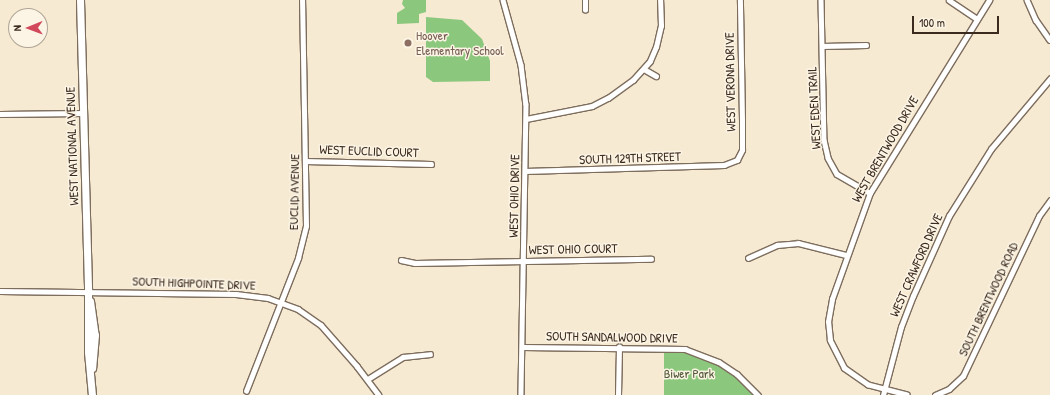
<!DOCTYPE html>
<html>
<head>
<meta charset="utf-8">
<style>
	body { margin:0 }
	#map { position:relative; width:1050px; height:395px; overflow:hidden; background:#f7ead3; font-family:"Patrick Hand",sans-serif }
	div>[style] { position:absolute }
	.green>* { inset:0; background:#8bc77c }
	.roads { filter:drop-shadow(1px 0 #7d6d5d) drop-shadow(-1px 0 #7d6d5d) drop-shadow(0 1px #7d6d5d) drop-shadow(0 -1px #7d6d5d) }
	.street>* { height:4.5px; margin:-2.25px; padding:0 2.25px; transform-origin:2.25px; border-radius:2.25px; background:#fff }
	.secondary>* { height:7px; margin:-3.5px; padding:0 3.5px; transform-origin:3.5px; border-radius:3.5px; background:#fff }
	.dots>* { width:11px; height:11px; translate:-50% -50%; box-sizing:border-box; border:2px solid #fcf5e5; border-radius:50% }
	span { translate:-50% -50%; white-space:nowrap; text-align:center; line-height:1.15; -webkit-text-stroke:3px #fcf5e5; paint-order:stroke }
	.education-label { font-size:13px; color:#785e54 }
	.left { translate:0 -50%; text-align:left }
	.street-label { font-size:13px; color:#3b2a1e }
	.park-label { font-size:13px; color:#53593a }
	.north { position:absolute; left:8px; top:8px; width:40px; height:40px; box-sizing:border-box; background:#fcf5e5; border:1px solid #afa495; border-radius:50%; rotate:269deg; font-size:11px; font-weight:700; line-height:16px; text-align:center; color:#3b2a1e }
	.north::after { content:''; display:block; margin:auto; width:14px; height:18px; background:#d1495b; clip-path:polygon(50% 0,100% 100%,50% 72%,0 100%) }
	.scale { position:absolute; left:912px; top:16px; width:87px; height:18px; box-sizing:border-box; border:2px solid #3b2a1e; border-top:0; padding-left:5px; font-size:12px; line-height:14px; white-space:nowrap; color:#3b2a1e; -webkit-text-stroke:3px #fcf5e5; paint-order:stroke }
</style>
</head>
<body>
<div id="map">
	<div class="green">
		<div style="clip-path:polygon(403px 0,426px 0,426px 12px,419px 14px,419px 23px,397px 24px,397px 13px,405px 8px,402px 4px)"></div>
		<div style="clip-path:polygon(426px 17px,462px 20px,482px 39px,490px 61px,490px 81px,433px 82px,426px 77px)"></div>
		<div style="clip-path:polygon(664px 348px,685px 349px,719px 362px,759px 395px,664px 395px)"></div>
	</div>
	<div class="roads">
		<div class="street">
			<div style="left:503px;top:0;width:67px;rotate:74.5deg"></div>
			<div style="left:521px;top:65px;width:39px;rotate:83deg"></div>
			<div style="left:526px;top:104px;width:291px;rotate:91deg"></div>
			<div style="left:821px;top:0;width:140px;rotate:88.8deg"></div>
			<div style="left:824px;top:140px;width:18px;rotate:77deg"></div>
			<div style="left:828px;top:158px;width:18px;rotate:61deg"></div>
			<div style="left:837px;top:174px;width:38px;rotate:30deg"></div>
			<div style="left:949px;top:0;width:32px;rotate:34deg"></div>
			<div style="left:1027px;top:0;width:22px;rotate:66deg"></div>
			<div style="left:1036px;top:20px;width:24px;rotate:55deg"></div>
			<div style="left:585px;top:10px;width:10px;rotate:-90deg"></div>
			<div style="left:822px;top:46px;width:44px;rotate:-1.3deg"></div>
			<div style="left:644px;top:69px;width:14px;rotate:30deg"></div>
			<div style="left:0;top:114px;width:83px;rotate:-0.7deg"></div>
			<div style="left:526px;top:119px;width:67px;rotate:-11.1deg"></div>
			<div style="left:592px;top:106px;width:18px;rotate:-27deg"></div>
			<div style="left:608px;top:98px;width:31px;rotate:-36deg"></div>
			<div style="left:633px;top:80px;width:25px;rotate:-48deg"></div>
			<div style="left:650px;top:61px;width:15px;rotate:-67deg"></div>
			<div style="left:656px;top:47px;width:22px;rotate:-77deg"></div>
			<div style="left:661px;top:26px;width:26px;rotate:-92deg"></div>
			<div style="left:305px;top:161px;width:126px;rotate:1.4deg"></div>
			<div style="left:525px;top:171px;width:199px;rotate:-1.7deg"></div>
			<div style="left:724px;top:165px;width:14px;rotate:-21deg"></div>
			<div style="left:737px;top:160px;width:11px;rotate:-63deg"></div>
			<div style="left:742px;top:150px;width:30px;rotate:-90deg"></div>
			<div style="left:742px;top:120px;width:120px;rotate:-91deg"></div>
			<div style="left:748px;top:258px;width:32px;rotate:-24deg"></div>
			<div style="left:777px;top:245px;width:21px;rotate:-5deg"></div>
			<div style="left:798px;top:243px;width:49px;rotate:14deg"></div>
			<div style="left:401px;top:260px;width:14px;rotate:12deg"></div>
			<div style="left:415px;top:263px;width:236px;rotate:-1deg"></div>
			<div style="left:0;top:291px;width:236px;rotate:0.7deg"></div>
			<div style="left:236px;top:294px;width:32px;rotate:7deg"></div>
			<div style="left:268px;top:298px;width:32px;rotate:20deg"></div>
			<div style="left:298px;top:309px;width:28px;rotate:35deg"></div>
			<div style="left:321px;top:325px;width:55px;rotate:48.7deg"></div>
			<div style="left:357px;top:366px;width:36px;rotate:53deg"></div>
			<div style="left:523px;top:347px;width:162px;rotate:0.7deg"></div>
			<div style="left:685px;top:349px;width:36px;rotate:21deg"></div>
			<div style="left:719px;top:362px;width:22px;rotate:34deg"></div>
			<div style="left:737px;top:374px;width:30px;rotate:45deg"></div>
			<div style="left:368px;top:379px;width:41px;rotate:-32.2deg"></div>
			<div style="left:403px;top:357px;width:27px;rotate:-6deg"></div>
			<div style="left:246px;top:391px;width:143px;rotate:-68.6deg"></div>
			<div style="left:298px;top:258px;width:33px;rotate:-76deg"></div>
			<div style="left:306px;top:226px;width:226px;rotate:-91deg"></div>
			<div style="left:618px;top:395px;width:48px;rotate:-88.8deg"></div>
			<div style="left:883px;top:395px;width:70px;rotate:-75.2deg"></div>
			<div style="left:901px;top:327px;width:33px;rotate:-69deg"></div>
			<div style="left:913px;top:296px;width:88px;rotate:-65.8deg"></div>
			<div style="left:949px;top:216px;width:79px;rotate:-57.9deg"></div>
			<div style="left:991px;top:149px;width:92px;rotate:-49.9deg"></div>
			<div style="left:907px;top:395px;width:40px;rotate:-165.6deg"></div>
			<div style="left:868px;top:385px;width:29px;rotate:-145deg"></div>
			<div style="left:844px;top:368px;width:31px;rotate:-117deg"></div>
			<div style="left:830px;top:340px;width:18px;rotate:-96deg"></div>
			<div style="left:828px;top:322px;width:23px;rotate:-80deg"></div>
			<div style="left:832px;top:299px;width:113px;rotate:-70.3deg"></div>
			<div style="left:870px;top:193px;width:227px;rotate:-58.3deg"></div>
			<div style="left:935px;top:395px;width:15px;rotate:-23deg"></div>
			<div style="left:949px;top:389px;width:19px;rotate:-43deg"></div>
			<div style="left:963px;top:376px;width:177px;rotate:-64.6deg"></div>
			<div style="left:1039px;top:216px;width:19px;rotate:-54deg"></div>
		</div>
		<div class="secondary">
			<div style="left:80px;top:0;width:291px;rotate:88.4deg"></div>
			<div style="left:88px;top:291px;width:61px;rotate:90deg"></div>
			<div style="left:88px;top:352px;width:43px;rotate:84.7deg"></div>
			<div style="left:90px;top:301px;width:34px;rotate:82deg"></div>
			<div style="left:95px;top:335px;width:33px;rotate:95deg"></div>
		</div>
	</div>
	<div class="dots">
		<div style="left:408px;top:43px;background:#8d6e63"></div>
	</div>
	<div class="education-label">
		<span class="left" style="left:416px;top:43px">Hoover<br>Elementary School</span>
	</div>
	<div class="street-label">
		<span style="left:730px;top:82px;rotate:-91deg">WEST VERONA DRIVE</span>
		<span style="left:814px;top:108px;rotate:-93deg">WEST EDEN TRAIL</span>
		<span style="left:72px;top:146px;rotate:-92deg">WEST NATIONAL AVENUE</span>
		<span style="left:885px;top:149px;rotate:-60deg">WEST BRENTWOOD DRIVE</span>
		<span style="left:369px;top:151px;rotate:2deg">WEST EUCLID COURT</span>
		<span style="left:630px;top:158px;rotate:-2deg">SOUTH 129TH STREET</span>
		<span style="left:294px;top:192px;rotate:-89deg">EUCLID AVENUE</span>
		<span style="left:514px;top:196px;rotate:-89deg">WEST OHIO DRIVE</span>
		<span style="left:573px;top:249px;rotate:-1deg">WEST OHIO COURT</span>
		<span style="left:916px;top:265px;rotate:-66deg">WEST CRAWFORD DRIVE</span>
		<span style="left:194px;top:283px;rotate:2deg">SOUTH HIGHPOINTE DRIVE</span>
		<span style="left:988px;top:299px;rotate:-65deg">SOUTH BRENTWOOD ROAD</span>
		<span style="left:612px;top:337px;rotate:1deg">SOUTH SANDALWOOD DRIVE</span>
	</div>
	<div class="park-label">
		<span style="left:689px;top:373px">Biwer Park</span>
	</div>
	<div class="north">N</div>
	<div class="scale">100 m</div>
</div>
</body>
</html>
